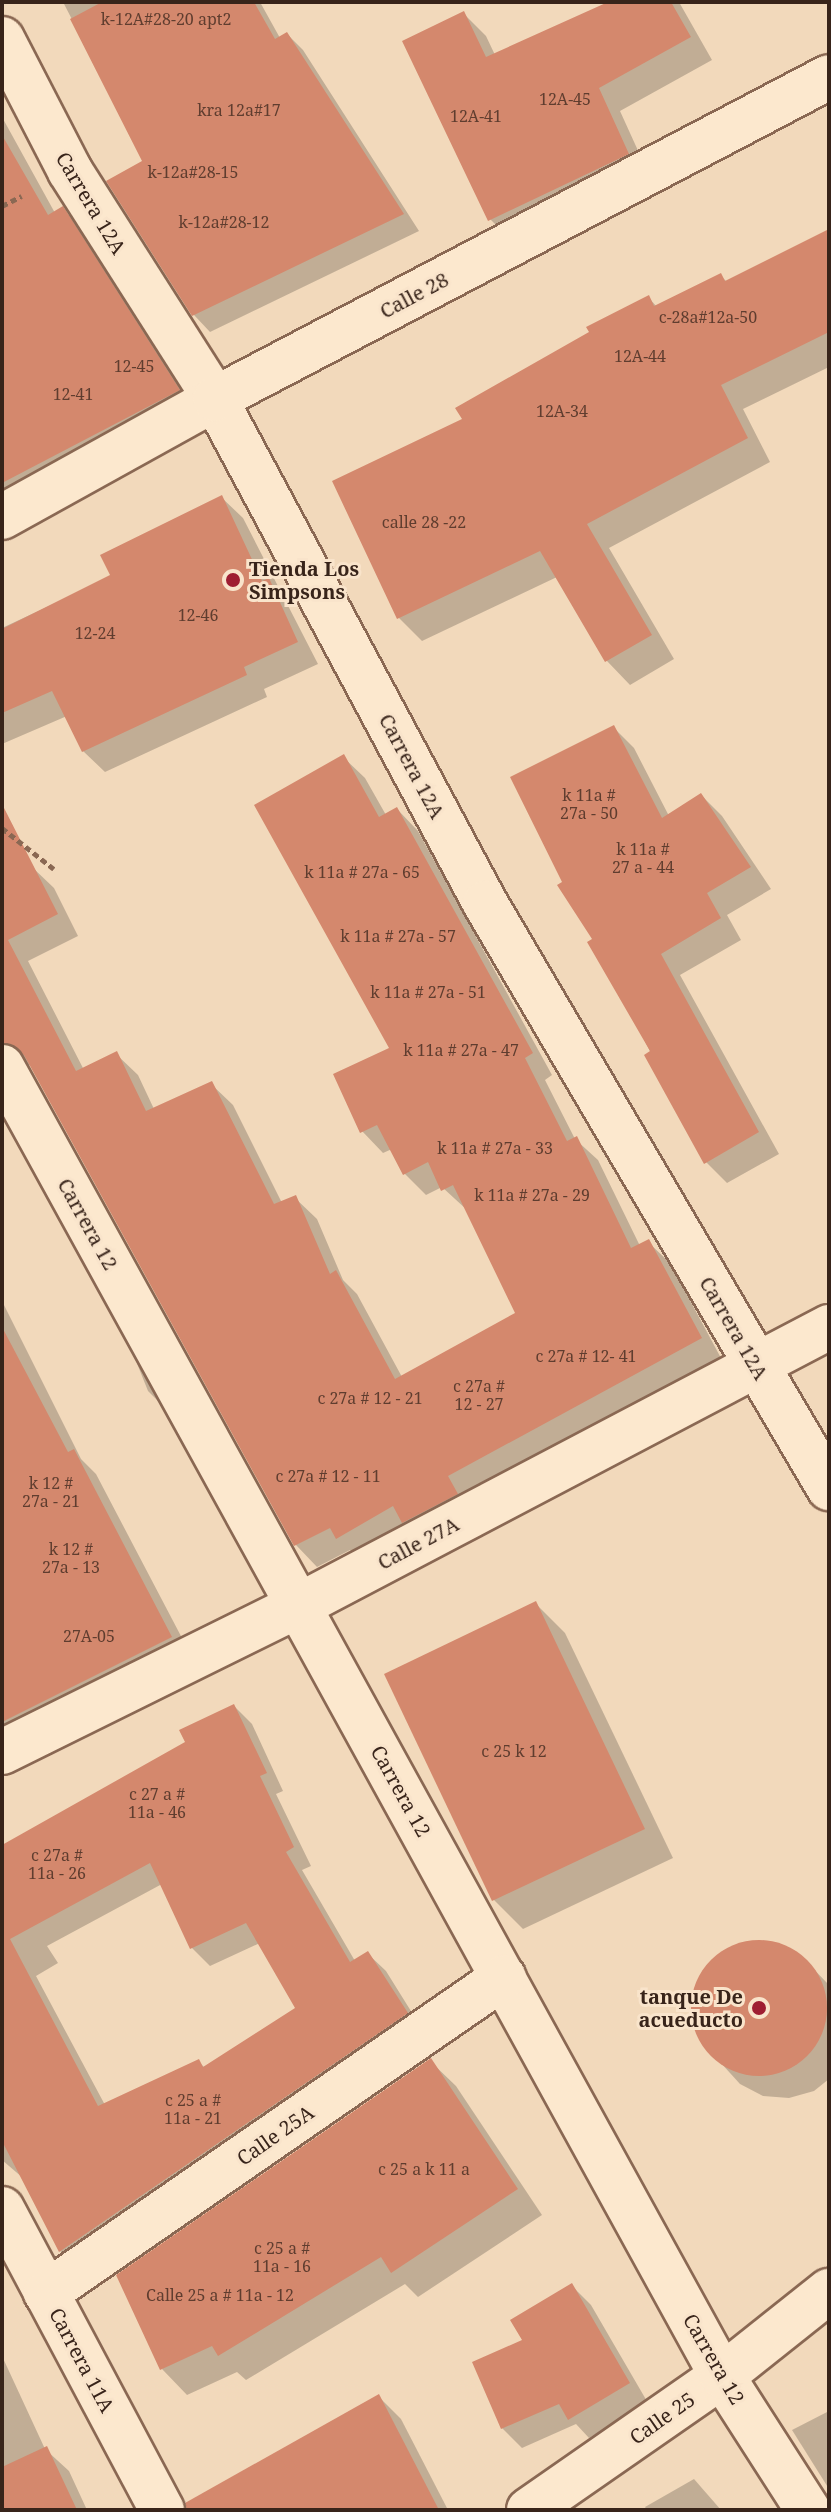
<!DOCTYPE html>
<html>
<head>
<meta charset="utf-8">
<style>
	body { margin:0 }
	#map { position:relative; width:831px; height:2512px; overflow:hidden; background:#f2d9bb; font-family:"Noto Serif",serif }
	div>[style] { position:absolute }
	.shadow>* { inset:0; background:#0003 }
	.building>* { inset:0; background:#d4886d }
	.round { border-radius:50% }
	.path>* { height:5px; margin-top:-2.5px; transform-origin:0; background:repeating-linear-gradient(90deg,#8a6853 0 6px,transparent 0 10px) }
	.roads { filter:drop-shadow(2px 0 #8a6853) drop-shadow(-2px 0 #8a6853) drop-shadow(0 2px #8a6853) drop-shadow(0 -2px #8a6853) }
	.minor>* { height:44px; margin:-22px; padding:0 22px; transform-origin:22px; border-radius:22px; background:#fce8ce }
	.dots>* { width:22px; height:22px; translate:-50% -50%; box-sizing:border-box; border:4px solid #f9e4cb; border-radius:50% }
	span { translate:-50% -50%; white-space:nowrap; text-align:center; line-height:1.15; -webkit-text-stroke:6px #f9e4cb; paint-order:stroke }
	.number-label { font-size:16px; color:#5f3d2f }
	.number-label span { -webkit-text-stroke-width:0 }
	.street-label { font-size:20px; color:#38241a }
	.poi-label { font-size:20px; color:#38241a; font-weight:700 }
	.left { translate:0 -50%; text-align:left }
	.right { translate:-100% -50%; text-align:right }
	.frame { position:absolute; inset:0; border:4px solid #38241a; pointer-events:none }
</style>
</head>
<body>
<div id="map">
	<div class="shadow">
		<div style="clip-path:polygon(63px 2px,260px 2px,280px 38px,287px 34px,303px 50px,419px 231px,210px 332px,194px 315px,145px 161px)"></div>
		<div style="clip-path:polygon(613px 2px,679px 2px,712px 60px,620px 111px,650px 177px,513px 242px,490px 219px,463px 13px,486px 36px,495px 55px)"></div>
		<div style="clip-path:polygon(2px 117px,55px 213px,62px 209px,85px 231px,201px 413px,2px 520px)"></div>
		<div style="clip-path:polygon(829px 231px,829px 367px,743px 409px,770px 462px,609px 548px,674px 659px,630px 685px,607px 661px,557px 577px,422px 641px,399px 618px,465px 420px,649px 298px,657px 307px,721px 276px,727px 282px)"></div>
		<div style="clip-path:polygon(221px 497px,243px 518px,318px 664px,264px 689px,267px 697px,105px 772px,83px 751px,67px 716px,2px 744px,2px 628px,113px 576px)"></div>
		<div style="clip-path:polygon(613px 727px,634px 748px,669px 816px,701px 795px,722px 816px,771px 889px,727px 915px,741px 940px,680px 975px,779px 1154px,727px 1183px,706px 1162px,565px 883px)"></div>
		<div style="clip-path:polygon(343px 757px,365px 778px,386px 815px,397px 809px,418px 831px,552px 1075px,545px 1080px,575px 1139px,598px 1160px,640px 1246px,648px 1242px,670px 1263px,722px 1360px,359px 1559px,350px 1550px,317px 1567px,296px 1545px,33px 1067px,25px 1063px,2px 1079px,2px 882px,32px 867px,54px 888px,78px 936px,28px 961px,84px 1070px,116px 1054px,138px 1075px,154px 1109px,211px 1084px,233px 1105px,282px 1203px,295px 1198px,317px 1219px,343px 1280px,357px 1294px,402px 1377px,518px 1313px,467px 1210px,442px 1187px,426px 1195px,405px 1174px,392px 1149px,383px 1153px,362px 1131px,392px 1049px)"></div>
		<div style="clip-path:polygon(2px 1301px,81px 1459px,96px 1474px,193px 1659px,2px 1758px)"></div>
		<div style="clip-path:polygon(136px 1361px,153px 1378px,171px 1414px,148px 1391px)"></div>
		<div style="clip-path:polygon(536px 1604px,565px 1633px,673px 1858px,523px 1929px,494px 1900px)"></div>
		<div style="clip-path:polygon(evenodd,234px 1706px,252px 1724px,283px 1791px,276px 1794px,311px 1866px,302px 1870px,355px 1961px,368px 1954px,386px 1971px,424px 2032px,78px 2268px,60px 2251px,23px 2178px,2px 2160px,2px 1847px,188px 1743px,234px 1706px,162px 1884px,192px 1948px,210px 1966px,260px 1943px,298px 2009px,205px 2068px,198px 2061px,105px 2105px,36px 1976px,58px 1963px,47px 1946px,162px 1884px)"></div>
		<div style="clip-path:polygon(753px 1942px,779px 1944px,802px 1957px,829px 1985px,829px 2079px,814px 2091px,789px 2098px,763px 2096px,740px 2084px,700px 2040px,693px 2015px,695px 1989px,707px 1965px,727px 1949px)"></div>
		<div style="clip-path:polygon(430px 2061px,456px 2086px,542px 2215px,418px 2297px,405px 2284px,246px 2380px,237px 2372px,187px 2395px,162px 2369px)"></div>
		<div style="clip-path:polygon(571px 2285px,591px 2305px,648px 2403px,589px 2438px,576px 2424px,522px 2448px,502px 2428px,525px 2341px)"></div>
		<div style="clip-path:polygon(2px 2356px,45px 2449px,69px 2471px,87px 2510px,2px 2510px)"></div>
		<div style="clip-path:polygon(378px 2396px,401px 2419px,448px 2510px,204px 2510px)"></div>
		<div style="clip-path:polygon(829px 2411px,829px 2489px,792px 2430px)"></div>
		<div style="clip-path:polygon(694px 2479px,721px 2510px,647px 2510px,645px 2507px)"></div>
	</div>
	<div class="building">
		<div style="clip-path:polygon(102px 2px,254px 2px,275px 39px,287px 32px,404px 214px,192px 316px,106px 181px,142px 161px,70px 19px)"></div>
		<div style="clip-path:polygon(608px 2px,671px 2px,691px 37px,599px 88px,629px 154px,488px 221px,402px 41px,464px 11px,486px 57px)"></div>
		<div style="clip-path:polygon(2px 135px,48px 215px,63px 206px,180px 390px,2px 483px)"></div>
		<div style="clip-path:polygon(829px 229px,829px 332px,721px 385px,748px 438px,587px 524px,652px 635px,605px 662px,540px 551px,397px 619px,332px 481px,462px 419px,455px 408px,589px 332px,586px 327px,649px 295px,654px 306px,721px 273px,725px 281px)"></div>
		<div style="clip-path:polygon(222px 495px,262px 581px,269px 578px,298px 642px,244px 667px,247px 675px,82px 752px,52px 691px,2px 713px,2px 629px,110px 575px,100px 555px)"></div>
		<div style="clip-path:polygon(614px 725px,662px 818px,701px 793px,751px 867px,707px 893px,721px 918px,661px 954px,759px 1132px,704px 1164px,644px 1055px,650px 1051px,587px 942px,592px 939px,557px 885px,562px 882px,510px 777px)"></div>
		<div style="clip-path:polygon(344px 754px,379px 817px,397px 807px,533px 1053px,525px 1058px,567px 1141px,577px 1136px,631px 1248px,649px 1239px,702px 1338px,448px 1476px,458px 1494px,402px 1523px,393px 1506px,336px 1539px,330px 1528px,294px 1546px,24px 1055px,2px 1042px,2px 804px,58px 914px,8px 940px,76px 1071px,117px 1051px,146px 1111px,212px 1081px,274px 1204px,296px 1195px,330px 1274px,336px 1270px,395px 1379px,515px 1313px,453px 1185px,441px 1191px,428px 1162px,403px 1175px,377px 1125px,360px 1133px,333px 1074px,389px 1048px,254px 805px)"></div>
		<div style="clip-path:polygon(2px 1327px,68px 1452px,74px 1449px,172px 1637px,2px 1722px)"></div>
		<div style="clip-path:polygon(536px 1601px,645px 1829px,492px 1901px,384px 1674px)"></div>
		<div style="clip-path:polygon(evenodd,234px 1704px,267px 1773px,260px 1776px,294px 1847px,286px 1852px,350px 1962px,368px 1951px,408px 2013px,59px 2252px,2px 2141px,2px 1845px,185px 1742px,179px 1730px,234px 1704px,150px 1863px,190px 1949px,246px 1923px,295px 2008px,203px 2067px,199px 2059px,98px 2106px,10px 1939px,150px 1863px)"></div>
		<div class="round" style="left:691px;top:1940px;width:136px;height:136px"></div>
		<div style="clip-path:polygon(431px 2058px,518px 2189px,391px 2273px,381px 2257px,218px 2356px,212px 2346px,160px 2370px,116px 2275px)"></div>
		<div style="clip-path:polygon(572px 2283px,630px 2383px,568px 2420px,559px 2404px,501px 2429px,472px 2362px,522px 2340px,510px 2320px)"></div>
		<div style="clip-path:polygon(379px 2394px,439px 2510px,187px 2510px,185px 2503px)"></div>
		<div style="clip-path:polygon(47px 2446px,77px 2510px,2px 2510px,2px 2467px)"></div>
	</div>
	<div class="path">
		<div style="left:2px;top:206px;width:22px;rotate:-27deg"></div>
		<div style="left:2px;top:828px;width:66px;rotate:38.3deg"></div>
	</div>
	<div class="roads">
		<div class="minor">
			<div style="left:2px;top:39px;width:148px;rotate:62.7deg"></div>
			<div style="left:70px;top:171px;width:270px;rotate:57.5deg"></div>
			<div style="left:215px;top:399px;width:572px;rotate:61.82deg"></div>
			<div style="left:485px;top:903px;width:679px;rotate:59.54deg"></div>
			<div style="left:2px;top:517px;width:244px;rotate:-29deg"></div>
			<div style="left:215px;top:399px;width:693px;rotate:-27.67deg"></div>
			<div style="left:2px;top:1067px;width:1494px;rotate:61.19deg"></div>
			<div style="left:722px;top:2376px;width:159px;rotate:57.3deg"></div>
			<div style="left:2px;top:1752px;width:330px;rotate:-26.3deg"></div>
			<div style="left:298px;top:1606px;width:600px;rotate:-27.72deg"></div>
			<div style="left:2px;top:2209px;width:341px;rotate:62deg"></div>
			<div style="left:46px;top:2293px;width:556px;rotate:-34.6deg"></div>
			<div style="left:529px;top:2510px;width:235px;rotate:-34.8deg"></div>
			<div style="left:722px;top:2376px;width:137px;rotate:-38.5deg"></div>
		</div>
	</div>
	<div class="dots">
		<div style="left:233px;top:580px;background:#9f1e32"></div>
		<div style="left:759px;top:2008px;background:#9f1e32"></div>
	</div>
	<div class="number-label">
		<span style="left:166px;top:19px">k-12A#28-20 apt2</span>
		<span style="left:565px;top:99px">12A-45</span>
		<span style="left:239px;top:110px">kra 12a#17</span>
		<span style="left:476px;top:116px">12A-41</span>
		<span style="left:193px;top:172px">k-12a#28-15</span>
		<span style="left:224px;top:222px">k-12a#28-12</span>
		<span style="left:708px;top:317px">c-28a#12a-50</span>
		<span style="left:640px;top:356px">12A-44</span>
		<span style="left:134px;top:366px">12-45</span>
		<span style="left:73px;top:394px">12-41</span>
		<span style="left:562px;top:411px">12A-34</span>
		<span style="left:424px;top:522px">calle 28 -22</span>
		<span style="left:198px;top:615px">12-46</span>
		<span style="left:95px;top:633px">12-24</span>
		<span style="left:589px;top:804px">k 11a #<br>27a - 50</span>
		<span style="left:643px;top:858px">k 11a #<br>27 a - 44</span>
		<span style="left:362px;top:872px">k 11a # 27a - 65</span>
		<span style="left:398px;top:936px">k 11a # 27a - 57</span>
		<span style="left:428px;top:992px">k 11a # 27a - 51</span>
		<span style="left:461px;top:1050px">k 11a # 27a - 47</span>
		<span style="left:495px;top:1148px">k 11a # 27a - 33</span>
		<span style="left:532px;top:1195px">k 11a # 27a - 29</span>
		<span style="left:586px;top:1356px">c 27a # 12- 41</span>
		<span style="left:479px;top:1395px">c 27a #<br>12 - 27</span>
		<span style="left:370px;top:1398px">c 27a # 12 - 21</span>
		<span style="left:328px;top:1476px">c 27a # 12 - 11</span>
		<span style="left:51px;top:1492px">k 12 #<br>27a - 21</span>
		<span style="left:71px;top:1558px">k 12 #<br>27a - 13</span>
		<span style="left:89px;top:1636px">27A-05</span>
		<span style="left:514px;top:1751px">c 25 k 12</span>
		<span style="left:157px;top:1803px">c 27 a #<br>11a - 46</span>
		<span style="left:57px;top:1864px">c 27a #<br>11a - 26</span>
		<span style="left:193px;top:2109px">c 25 a #<br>11a - 21</span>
		<span style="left:424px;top:2169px">c 25 a k 11 a</span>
		<span style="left:282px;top:2257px">c 25 a #<br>11a - 16</span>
		<span style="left:220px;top:2295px">Calle 25 a # 11a - 12</span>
	</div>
	<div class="street-label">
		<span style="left:91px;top:203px;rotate:59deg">Carrera 12A</span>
		<span style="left:414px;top:295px;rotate:-28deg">Calle 28</span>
		<span style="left:412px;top:766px;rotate:62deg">Carrera 12A</span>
		<span style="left:88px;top:1224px;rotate:61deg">Carrera 12</span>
		<span style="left:734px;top:1328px;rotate:60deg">Carrera 12A</span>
		<span style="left:418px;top:1543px;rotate:-28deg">Calle 27A</span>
		<span style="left:401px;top:1791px;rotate:61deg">Carrera 12</span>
		<span style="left:275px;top:2135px;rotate:-35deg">Calle 25A</span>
		<span style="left:714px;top:2359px;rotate:60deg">Carrera 12</span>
		<span style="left:82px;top:2360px;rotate:62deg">Carrera 11A</span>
		<span style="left:662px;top:2418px;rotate:-35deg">Calle 25</span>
	</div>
	<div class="poi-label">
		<span class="left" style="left:249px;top:580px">Tienda Los<br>Simpsons</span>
		<span class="right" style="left:743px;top:2008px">tanque De<br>acueducto</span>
	</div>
	<div class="frame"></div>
</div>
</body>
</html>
